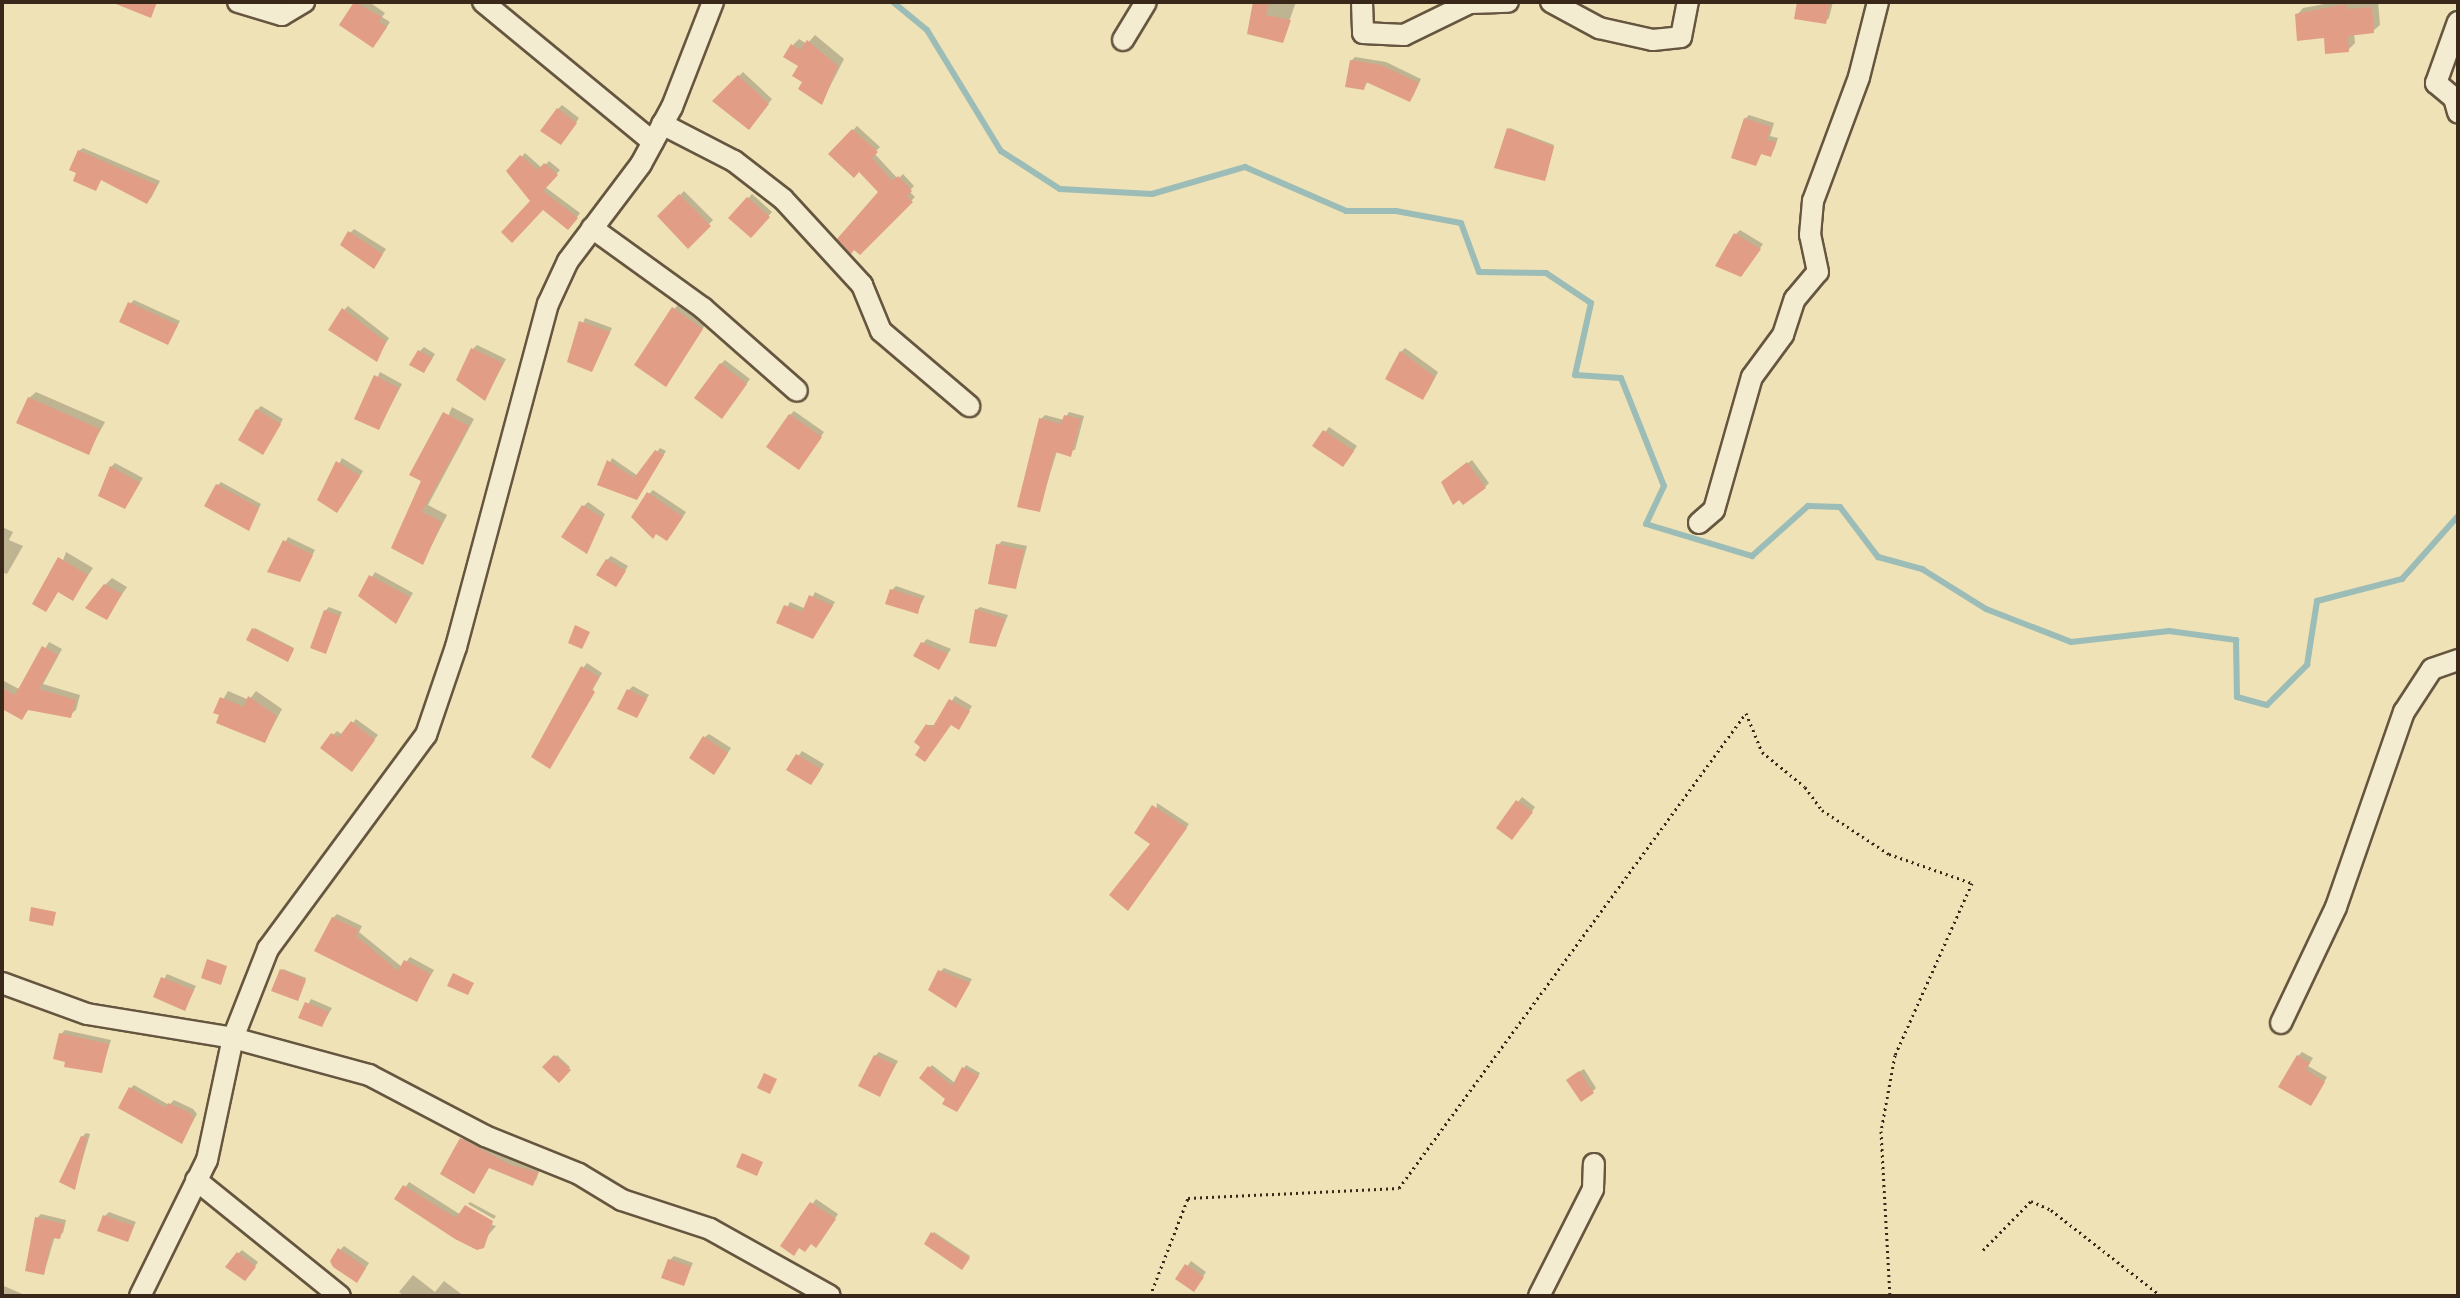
<!DOCTYPE html>
<html>
<head>
<meta charset="utf-8">
<style>
	body { margin:0 }
	#map { position:relative; width:2460px; height:1298px; overflow:hidden; background:#eee2b6; font-family:"IM FELL Great Primer",serif }
	div>[style] { position:absolute }
	.shadow>* { inset:0; background:#0003 }
	.stream>* { height:6px; margin:-3px; padding:0 3px; transform-origin:3px; border-radius:3px; background:#9cbcb7 }
	.building>* { inset:0; background:#e29d87 }
	.path>* { height:3px; margin-top:-1.5px; transform-origin:0; background:repeating-linear-gradient(90deg,#392719 0 2px,transparent 0 6px) }
	.roads { filter:drop-shadow(2px 0 #665640) drop-shadow(-2px 0 #665640) drop-shadow(0 2px #665640) drop-shadow(0 -2px #665640) }
	.street>* { height:20px; margin:-10px; padding:0 10px; transform-origin:10px; border-radius:10px; background:#f4ecd0 }
	span { translate:-50% -50%; white-space:nowrap; text-align:center; line-height:1.15; -webkit-text-stroke:7px #f4ecd0; paint-order:stroke }
	.frame { position:absolute; inset:0; border:4px solid #392719; pointer-events:none }
</style>
</head>
<body>
<div id="map">
	<div class="shadow">
		<div style="clip-path:polygon(356px 2px,369px 2px,385px 13px,382px 17px,390px 22px,377px 42px,342px 25px)"></div>
		<div style="clip-path:polygon(1258px 2px,1296px 2px,1282px 41px,1249px 33px)"></div>
		<div style="clip-path:polygon(1799px 2px,1833px 2px,1829px 18px,1825px 22px)"></div>
		<div style="clip-path:polygon(2335px 2px,2378px 2px,2380px 25px,2373px 31px,2354px 33px,2355px 43px,2348px 50px,2297px 15px,2303px 8px)"></div>
		<div style="clip-path:polygon(815px 35px,844px 59px,822px 102px,805px 82px,793px 45px,799px 39px,807px 44px)"></div>
		<div style="clip-path:polygon(1355px 57px,1386px 62px,1421px 79px,1413px 96px,1409px 100px,1368px 81px,1364px 88px,1351px 61px)"></div>
		<div style="clip-path:polygon(743px 72px,772px 99px,752px 124px,715px 101px)"></div>
		<div style="clip-path:polygon(562px 105px,579px 118px,565px 139px,558px 109px)"></div>
		<div style="clip-path:polygon(1749px 115px,1774px 123px,1770px 136px,1778px 138px,1774px 150px,1762px 152px,1756px 164px,1745px 119px)"></div>
		<div style="clip-path:polygon(857px 126px,880px 147px,874px 153px,898px 179px,903px 174px,914px 186px,909px 191px,915px 197px,860px 252px,881px 192px,860px 169px,831px 154px)"></div>
		<div style="clip-path:polygon(1510px 128px,1554px 145px,1546px 178px,1509px 129px)"></div>
		<div style="clip-path:polygon(83px 148px,160px 181px,151px 198px,147px 202px,102px 178px,96px 189px,79px 151px)"></div>
		<div style="clip-path:polygon(525px 153px,542px 168px,549px 161px,560px 170px,545px 187px,580px 213px,572px 224px,532px 201px,509px 171px)"></div>
		<div style="clip-path:polygon(684px 191px,713px 220px,688px 246px,660px 216px)"></div>
		<div style="clip-path:polygon(752px 194px,772px 212px,751px 235px,731px 218px)"></div>
		<div style="clip-path:polygon(354px 229px,386px 249px,374px 267px,350px 233px)"></div>
		<div style="clip-path:polygon(1740px 230px,1763px 244px,1745px 270px,1736px 234px)"></div>
		<div style="clip-path:polygon(134px 300px,180px 321px,168px 342px,130px 304px)"></div>
		<div style="clip-path:polygon(678px 305px,705px 325px,666px 385px,674px 309px)"></div>
		<div style="clip-path:polygon(348px 306px,389px 338px,376px 359px,344px 310px)"></div>
		<div style="clip-path:polygon(585px 318px,612px 328px,592px 370px,569px 361px)"></div>
		<div style="clip-path:polygon(477px 345px,506px 359px,485px 399px,473px 349px)"></div>
		<div style="clip-path:polygon(424px 347px,435px 354px,428px 366px,420px 351px)"></div>
		<div style="clip-path:polygon(1405px 348px,1438px 372px,1427px 393px,1401px 352px)"></div>
		<div style="clip-path:polygon(725px 360px,750px 379px,725px 412px,721px 364px)"></div>
		<div style="clip-path:polygon(380px 372px,402px 384px,379px 428px,357px 418px)"></div>
		<div style="clip-path:polygon(36px 392px,105px 422px,88px 453px,29px 398px)"></div>
		<div style="clip-path:polygon(261px 406px,283px 419px,266px 449px,257px 410px)"></div>
		<div style="clip-path:polygon(452px 407px,474px 419px,428px 505px,447px 515px,423px 562px,394px 547px)"></div>
		<div style="clip-path:polygon(794px 411px,824px 432px,803px 463px,790px 415px)"></div>
		<div style="clip-path:polygon(1069px 412px,1084px 416px,1075px 450px,1057px 451px,1039px 510px,1041px 419px,1045px 415px,1064px 420px)"></div>
		<div style="clip-path:polygon(1329px 427px,1357px 446px,1347px 461px,1315px 445px)"></div>
		<div style="clip-path:polygon(660px 448px,666px 451px,637px 498px,600px 484px,612px 458px,638px 476px)"></div>
		<div style="clip-path:polygon(342px 458px,363px 471px,341px 507px,320px 500px)"></div>
		<div style="clip-path:polygon(1472px 460px,1489px 483px,1485px 487px,1447px 479px)"></div>
		<div style="clip-path:polygon(115px 463px,143px 478px,125px 507px,111px 467px)"></div>
		<div style="clip-path:polygon(221px 482px,261px 504px,249px 528px,217px 486px)"></div>
		<div style="clip-path:polygon(653px 490px,686px 512px,671px 535px,649px 494px)"></div>
		<div style="clip-path:polygon(588px 502px,605px 514px,587px 551px,584px 506px)"></div>
		<div style="clip-path:polygon(2px 527px,13px 532px,9px 540px,23px 546px,7px 574px,2px 572px)"></div>
		<div style="clip-path:polygon(288px 537px,315px 550px,299px 580px,270px 571px)"></div>
		<div style="clip-path:polygon(1002px 541px,1027px 546px,1016px 587px,998px 545px)"></div>
		<div style="clip-path:polygon(66px 552px,93px 568px,73px 598px,59px 590px,45px 610px)"></div>
		<div style="clip-path:polygon(611px 556px,628px 566px,620px 580px,607px 560px)"></div>
		<div style="clip-path:polygon(375px 572px,413px 593px,396px 622px,361px 595px)"></div>
		<div style="clip-path:polygon(112px 578px,127px 587px,106px 618px,105px 585px)"></div>
		<div style="clip-path:polygon(896px 586px,925px 596px,917px 612px,892px 590px)"></div>
		<div style="clip-path:polygon(815px 592px,835px 602px,816px 633px,779px 622px,790px 602px,806px 609px)"></div>
		<div style="clip-path:polygon(329px 607px,342px 612px,325px 652px,325px 611px)"></div>
		<div style="clip-path:polygon(980px 607px,1008px 615px,996px 645px,976px 610px)"></div>
		<div style="clip-path:polygon(255px 628px,294px 648px,289px 658px,254px 629px)"></div>
		<div style="clip-path:polygon(927px 639px,951px 649px,938px 668px,923px 643px)"></div>
		<div style="clip-path:polygon(49px 642px,62px 649px,43px 684px,80px 695px,76px 710px,70px 715px,30px 708px,22px 717px,2px 706px,2px 680px,21px 690px)"></div>
		<div style="clip-path:polygon(587px 663px,602px 673px,550px 766px,571px 684px)"></div>
		<div style="clip-path:polygon(633px 686px,649px 695px,636px 716px,629px 690px)"></div>
		<div style="clip-path:polygon(228px 691px,249px 700px,256px 691px,282px 709px,265px 741px,216px 712px)"></div>
		<div style="clip-path:polygon(955px 696px,972px 706px,962px 723px,951px 723px,918px 755px,928px 725px,936px 725px)"></div>
		<div style="clip-path:polygon(356px 719px,378px 735px,355px 765px,333px 735px,337px 731px,343px 735px)"></div>
		<div style="clip-path:polygon(709px 734px,731px 748px,718px 768px,705px 737px)"></div>
		<div style="clip-path:polygon(802px 751px,824px 764px,815px 779px,789px 769px)"></div>
		<div style="clip-path:polygon(1522px 797px,1535px 807px,1516px 833px,1499px 827px)"></div>
		<div style="clip-path:polygon(1157px 803px,1189px 824px,1132px 905px,1153px 843px)"></div>
		<div style="clip-path:polygon(337px 914px,362px 926px,359px 932px,402px 967px,410px 957px,434px 970px,416px 1000px,333px 918px)"></div>
		<div style="clip-path:polygon(944px 968px,972px 979px,956px 1006px,940px 972px)"></div>
		<div style="clip-path:polygon(283px 969px,306px 978px,298px 997px,282px 970px)"></div>
		<div style="clip-path:polygon(167px 974px,196px 986px,185px 1008px,155px 996px)"></div>
		<div style="clip-path:polygon(311px 999px,332px 1008px,322px 1025px,301px 1017px)"></div>
		<div style="clip-path:polygon(65px 1030px,111px 1040px,101px 1071px,61px 1034px)"></div>
		<div style="clip-path:polygon(879px 1052px,898px 1061px,880px 1094px,875px 1056px)"></div>
		<div style="clip-path:polygon(2302px 1052px,2313px 1058px,2308px 1066px,2327px 1077px,2315px 1099px,2298px 1056px)"></div>
		<div style="clip-path:polygon(557px 1055px,570px 1067px,559px 1080px,545px 1067px)"></div>
		<div style="clip-path:polygon(932px 1065px,955px 1083px,966px 1065px,980px 1073px,960px 1107px,921px 1078px)"></div>
		<div style="clip-path:polygon(1584px 1069px,1596px 1088px,1592px 1092px,1572px 1076px)"></div>
		<div style="clip-path:polygon(134px 1085px,169px 1105px,174px 1100px,193px 1109px,197px 1114px,181px 1142px,130px 1089px)"></div>
		<div style="clip-path:polygon(86px 1133px,90px 1134px,74px 1188px,82px 1137px)"></div>
		<div style="clip-path:polygon(465px 1136px,540px 1169px,536px 1180px,532px 1183px,489px 1166px,442px 1174px)"></div>
		<div style="clip-path:polygon(409px 1182px,461px 1215px,496px 1226px,481px 1244px,397px 1199px)"></div>
		<div style="clip-path:polygon(816px 1199px,838px 1214px,820px 1242px,783px 1246px)"></div>
		<div style="clip-path:polygon(470px 1202px,496px 1216px,494px 1219px,468px 1204px)"></div>
		<div style="clip-path:polygon(109px 1212px,136px 1222px,127px 1239px,105px 1216px)"></div>
		<div style="clip-path:polygon(41px 1214px,66px 1220px,63px 1233px,55px 1236px,44px 1273px,37px 1218px)"></div>
		<div style="clip-path:polygon(934px 1232px,970px 1256px,962px 1267px,926px 1243px)"></div>
		<div style="clip-path:polygon(344px 1246px,369px 1263px,360px 1276px,340px 1250px)"></div>
		<div style="clip-path:polygon(242px 1250px,258px 1262px,249px 1275px,238px 1254px)"></div>
		<div style="clip-path:polygon(674px 1256px,693px 1263px,683px 1284px,670px 1260px)"></div>
		<div style="clip-path:polygon(1191px 1261px,1206px 1272px,1197px 1286px,1178px 1279px)"></div>
		<div style="clip-path:polygon(413px 1275px,435px 1292px,444px 1281px,464px 1296px,404px 1296px,399px 1292px)"></div>
		<div style="clip-path:polygon(4px 1286px,27px 1296px,2px 1296px)"></div>
	</div>
	<div class="stream">
		<div style="left:893px;top:2px;width:44px;rotate:39.5deg"></div>
		<div style="left:927px;top:30px;width:142px;rotate:58.6deg"></div>
		<div style="left:1001px;top:151px;width:70px;rotate:32.8deg"></div>
		<div style="left:1060px;top:189px;width:92px;rotate:3.1deg"></div>
		<div style="left:1152px;top:194px;width:97px;rotate:-16.2deg"></div>
		<div style="left:1245px;top:167px;width:110px;rotate:23.5deg"></div>
		<div style="left:1346px;top:211px;width:50px"></div>
		<div style="left:1396px;top:211px;width:66px;rotate:10.5deg"></div>
		<div style="left:1461px;top:223px;width:52px;rotate:69.8deg"></div>
		<div style="left:1479px;top:272px;width:67px;rotate:0.9deg"></div>
		<div style="left:1546px;top:273px;width:54px;rotate:33.7deg"></div>
		<div style="left:1591px;top:303px;width:74px;rotate:102.5deg"></div>
		<div style="left:1575px;top:375px;width:46px;rotate:3.7deg"></div>
		<div style="left:1621px;top:378px;width:116px;rotate:68.3deg"></div>
		<div style="left:1664px;top:486px;width:42px;rotate:115.3deg"></div>
		<div style="left:1646px;top:524px;width:111px;rotate:16.8deg"></div>
		<div style="left:1752px;top:556px;width:75px;rotate:-41.8deg"></div>
		<div style="left:1808px;top:506px;width:32px;rotate:2deg"></div>
		<div style="left:1840px;top:507px;width:63px;rotate:52.8deg"></div>
		<div style="left:1878px;top:557px;width:46px;rotate:15.3deg"></div>
		<div style="left:1922px;top:569px;width:75px;rotate:32deg"></div>
		<div style="left:1986px;top:609px;width:91px;rotate:21.2deg"></div>
		<div style="left:2071px;top:642px;width:99px;rotate:-6.4deg"></div>
		<div style="left:2169px;top:631px;width:68px;rotate:7.7deg"></div>
		<div style="left:2236px;top:640px;width:57px;rotate:89deg"></div>
		<div style="left:2237px;top:697px;width:31px;rotate:15deg"></div>
		<div style="left:2267px;top:705px;width:57px;rotate:-45deg"></div>
		<div style="left:2307px;top:665px;width:65px;rotate:-81.1deg"></div>
		<div style="left:2317px;top:601px;width:88px;rotate:-14.5deg"></div>
		<div style="left:2402px;top:579px;width:84px;rotate:-48.4deg"></div>
	</div>
	<div class="building">
		<div style="clip-path:polygon(111px 2px,157px 2px,151px 18px)"></div>
		<div style="clip-path:polygon(354px 2px,382px 17px,379px 22px,387px 27px,373px 48px,339px 25px)"></div>
		<div style="clip-path:polygon(1253px 2px,1269px 2px,1266px 15px,1291px 20px,1283px 43px,1247px 34px)"></div>
		<div style="clip-path:polygon(1797px 2px,1830px 2px,1826px 24px,1794px 19px)"></div>
		<div style="clip-path:polygon(2346px 4px,2347px 9px,2372px 7px,2374px 33px,2348px 36px,2349px 52px,2325px 54px,2324px 38px,2297px 41px,2295px 14px)"></div>
		<div style="clip-path:polygon(807px 40px,838px 66px,822px 105px,798px 89px,802px 82px,792px 76px,798px 66px,783px 57px,791px 44px,800px 50px)"></div>
		<div style="clip-path:polygon(1350px 60px,1381px 65px,1419px 83px,1410px 102px,1366px 82px,1364px 90px,1345px 87px)"></div>
		<div style="clip-path:polygon(738px 75px,769px 104px,749px 130px,712px 101px)"></div>
		<div style="clip-path:polygon(557px 108px,577px 123px,561px 145px,540px 131px)"></div>
		<div style="clip-path:polygon(1744px 118px,1771px 127px,1767px 140px,1776px 142px,1771px 157px,1761px 154px,1756px 166px,1731px 158px)"></div>
		<div style="clip-path:polygon(1507px 128px,1554px 147px,1545px 181px,1494px 168px)"></div>
		<div style="clip-path:polygon(852px 129px,878px 152px,872px 158px,892px 181px,898px 176px,912px 191px,907px 196px,913px 202px,860px 255px,854px 250px,851px 254px,837px 239px,878px 192px,859px 172px,854px 178px,828px 154px)"></div>
		<div style="clip-path:polygon(78px 150px,157px 185px,147px 204px,101px 180px,96px 191px,73px 181px,76px 173px,69px 170px)"></div>
		<div style="clip-path:polygon(520px 155px,538px 170px,544px 163px,558px 175px,543px 191px,578px 218px,568px 230px,543px 210px,512px 243px,501px 232px,530px 201px,506px 171px)"></div>
		<div style="clip-path:polygon(679px 194px,711px 226px,688px 249px,657px 216px)"></div>
		<div style="clip-path:polygon(747px 197px,770px 217px,751px 238px,728px 218px)"></div>
		<div style="clip-path:polygon(348px 231px,383px 254px,374px 269px,340px 245px)"></div>
		<div style="clip-path:polygon(1734px 233px,1761px 249px,1741px 277px,1715px 266px)"></div>
		<div style="clip-path:polygon(128px 302px,178px 325px,168px 345px,119px 322px)"></div>
		<div style="clip-path:polygon(672px 307px,703px 329px,666px 387px,634px 365px)"></div>
		<div style="clip-path:polygon(342px 308px,386px 342px,377px 362px,328px 330px)"></div>
		<div style="clip-path:polygon(579px 321px,610px 332px,592px 372px,567px 362px)"></div>
		<div style="clip-path:polygon(471px 348px,503px 363px,485px 401px,456px 380px)"></div>
		<div style="clip-path:polygon(418px 350px,432px 358px,424px 373px,409px 365px)"></div>
		<div style="clip-path:polygon(1400px 351px,1435px 377px,1423px 400px,1385px 379px)"></div>
		<div style="clip-path:polygon(720px 363px,747px 384px,722px 419px,694px 398px)"></div>
		<div style="clip-path:polygon(374px 375px,399px 388px,379px 430px,354px 419px)"></div>
		<div style="clip-path:polygon(28px 397px,100px 429px,89px 455px,16px 423px)"></div>
		<div style="clip-path:polygon(256px 409px,281px 424px,263px 455px,238px 440px)"></div>
		<div style="clip-path:polygon(443px 412px,469px 426px,422px 512px,442px 522px,423px 565px,391px 548px,421px 481px,409px 475px)"></div>
		<div style="clip-path:polygon(789px 414px,822px 437px,799px 470px,766px 447px)"></div>
		<div style="clip-path:polygon(1064px 415px,1081px 419px,1071px 457px,1055px 452px,1040px 512px,1017px 507px,1039px 418px,1061px 424px)"></div>
		<div style="clip-path:polygon(1323px 430px,1354px 451px,1343px 467px,1312px 446px)"></div>
		<div style="clip-path:polygon(655px 450px,664px 455px,637px 500px,597px 485px,607px 460px,634px 478px)"></div>
		<div style="clip-path:polygon(336px 461px,360px 476px,337px 513px,317px 500px)"></div>
		<div style="clip-path:polygon(1467px 462px,1486px 488px,1463px 505px,1459px 500px,1453px 505px,1441px 482px)"></div>
		<div style="clip-path:polygon(110px 466px,140px 483px,125px 509px,98px 496px)"></div>
		<div style="clip-path:polygon(216px 484px,259px 508px,249px 531px,204px 506px)"></div>
		<div style="clip-path:polygon(647px 492px,683px 517px,667px 541px,656px 534px,653px 539px,631px 517px)"></div>
		<div style="clip-path:polygon(582px 505px,603px 518px,587px 554px,561px 537px)"></div>
		<div style="clip-path:polygon(283px 540px,313px 555px,300px 582px,267px 572px)"></div>
		<div style="clip-path:polygon(996px 544px,1024px 550px,1016px 589px,988px 584px)"></div>
		<div style="clip-path:polygon(58px 557px,88px 575px,73px 601px,58px 592px,46px 612px,32px 604px)"></div>
		<div style="clip-path:polygon(606px 559px,626px 571px,616px 587px,596px 575px)"></div>
		<div style="clip-path:polygon(369px 575px,410px 597px,396px 624px,358px 596px)"></div>
		<div style="clip-path:polygon(104px 584px,122px 594px,107px 620px,85px 608px)"></div>
		<div style="clip-path:polygon(890px 589px,922px 599px,918px 614px,885px 604px)"></div>
		<div style="clip-path:polygon(809px 595px,833px 606px,813px 639px,776px 623px,784px 605px,802px 612px)"></div>
		<div style="clip-path:polygon(975px 609px,1005px 619px,996px 647px,969px 643px)"></div>
		<div style="clip-path:polygon(324px 610px,340px 616px,326px 654px,310px 648px)"></div>
		<div style="clip-path:polygon(575px 625px,590px 632px,582px 649px,568px 643px)"></div>
		<div style="clip-path:polygon(252px 628px,294px 649px,288px 662px,246px 640px)"></div>
		<div style="clip-path:polygon(921px 642px,948px 654px,939px 670px,913px 656px)"></div>
		<div style="clip-path:polygon(42px 646px,58px 655px,39px 689px,76px 700px,71px 718px,28px 710px,22px 720px,2px 709px,2px 688px,15px 695px)"></div>
		<div style="clip-path:polygon(581px 666px,599px 677px,592px 689px,595px 692px,550px 769px,531px 757px)"></div>
		<div style="clip-path:polygon(627px 689px,647px 699px,637px 718px,617px 709px)"></div>
		<div style="clip-path:polygon(248px 696px,277px 716px,265px 743px,216px 723px,219px 715px,213px 713px,220px 697px,244px 707px)"></div>
		<div style="clip-path:polygon(949px 699px,970px 711px,959px 730px,951px 725px,925px 762px,915px 755px,920px 747px,914px 742px,926px 724px,932px 728px)"></div>
		<div style="clip-path:polygon(351px 721px,375px 740px,352px 772px,320px 748px,331px 733px,338px 738px)"></div>
		<div style="clip-path:polygon(703px 736px,728px 753px,714px 775px,689px 758px)"></div>
		<div style="clip-path:polygon(796px 754px,821px 769px,811px 785px,786px 770px)"></div>
		<div style="clip-path:polygon(1516px 800px,1533px 812px,1512px 840px,1496px 828px)"></div>
		<div style="clip-path:polygon(1152px 805px,1187px 828px,1128px 911px,1109px 895px,1150px 844px,1134px 833px)"></div>
		<div style="clip-path:polygon(31px 907px,56px 912px,53px 926px,29px 921px)"></div>
		<div style="clip-path:polygon(332px 917px,359px 930px,356px 936px,398px 971px,404px 960px,431px 974px,417px 1002px,314px 951px)"></div>
		<div style="clip-path:polygon(207px 959px,227px 966px,221px 985px,201px 978px)"></div>
		<div style="clip-path:polygon(280px 969px,306px 980px,298px 1001px,271px 991px)"></div>
		<div style="clip-path:polygon(938px 970px,970px 983px,956px 1008px,928px 990px)"></div>
		<div style="clip-path:polygon(453px 973px,474px 983px,468px 995px,447px 986px)"></div>
		<div style="clip-path:polygon(161px 977px,194px 990px,185px 1011px,153px 997px)"></div>
		<div style="clip-path:polygon(305px 1002px,329px 1012px,322px 1027px,298px 1018px)"></div>
		<div style="clip-path:polygon(59px 1033px,109px 1044px,102px 1073px,64px 1067px,65px 1062px,53px 1059px)"></div>
		<div style="clip-path:polygon(554px 1055px,571px 1070px,559px 1083px,542px 1067px)"></div>
		<div style="clip-path:polygon(874px 1055px,895px 1065px,880px 1097px,858px 1086px)"></div>
		<div style="clip-path:polygon(2297px 1055px,2310px 1063px,2306px 1070px,2325px 1082px,2311px 1106px,2278px 1087px)"></div>
		<div style="clip-path:polygon(928px 1066px,952px 1086px,962px 1067px,979px 1076px,957px 1112px,942px 1104px,945px 1099px,919px 1078px)"></div>
		<div style="clip-path:polygon(1579px 1071px,1594px 1093px,1581px 1102px,1566px 1080px)"></div>
		<div style="clip-path:polygon(764px 1073px,777px 1079px,770px 1094px,757px 1088px)"></div>
		<div style="clip-path:polygon(129px 1087px,166px 1108px,168px 1103px,189px 1112px,194px 1119px,182px 1144px,118px 1108px)"></div>
		<div style="clip-path:polygon(81px 1136px,87px 1138px,75px 1190px,59px 1182px)"></div>
		<div style="clip-path:polygon(460px 1138px,511px 1165px,538px 1172px,533px 1186px,489px 1168px,474px 1194px,440px 1174px)"></div>
		<div style="clip-path:polygon(742px 1153px,763px 1162px,757px 1176px,736px 1167px)"></div>
		<div style="clip-path:polygon(403px 1185px,456px 1218px,465px 1205px,493px 1221px,484px 1248px,477px 1250px,455px 1239px,394px 1199px)"></div>
		<div style="clip-path:polygon(810px 1202px,836px 1219px,816px 1248px,811px 1244px,805px 1252px,799px 1248px,794px 1256px,780px 1246px)"></div>
		<div style="clip-path:polygon(103px 1215px,134px 1226px,128px 1242px,97px 1231px)"></div>
		<div style="clip-path:polygon(35px 1217px,64px 1224px,60px 1239px,52px 1238px,44px 1275px,25px 1271px)"></div>
		<div style="clip-path:polygon(931px 1232px,970px 1258px,962px 1270px,924px 1244px)"></div>
		<div style="clip-path:polygon(338px 1248px,366px 1268px,357px 1283px,333px 1267px,330px 1261px)"></div>
		<div style="clip-path:polygon(237px 1252px,256px 1267px,245px 1281px,225px 1267px)"></div>
		<div style="clip-path:polygon(668px 1259px,691px 1267px,684px 1286px,661px 1278px)"></div>
		<div style="clip-path:polygon(1185px 1264px,1204px 1277px,1194px 1292px,1175px 1279px)"></div>
	</div>
	<div class="path">
		<div style="left:1983px;top:1250px;width:69px;rotate:-45.6deg"></div>
		<div style="left:2031px;top:1201px;width:22px;rotate:24deg"></div>
		<div style="left:2051px;top:1210px;width:140px;rotate:38deg"></div>
		<div style="left:1150px;top:1296px;width:105px;rotate:-68.8deg"></div>
		<div style="left:1188px;top:1198px;width:211px;rotate:-2.7deg"></div>
		<div style="left:1399px;top:1188px;width:588px;rotate:-53.85deg"></div>
		<div style="left:1746px;top:713px;width:42px;rotate:67.7deg"></div>
		<div style="left:1762px;top:752px;width:55px;rotate:39.1deg"></div>
		<div style="left:1805px;top:787px;width:29px;rotate:54deg"></div>
		<div style="left:1822px;top:810px;width:80px;rotate:33.3deg"></div>
		<div style="left:1889px;top:854px;width:88px;rotate:19.3deg"></div>
		<div style="left:1972px;top:883px;width:188px;rotate:114.1deg"></div>
		<div style="left:1895px;top:1055px;width:77px;rotate:100.4deg"></div>
		<div style="left:1881px;top:1131px;width:165px;rotate:86.9deg"></div>
	</div>
	<div class="roads">
		<div class="street">
			<div style="left:238px;top:2px;width:46px;rotate:16.5deg"></div>
			<div style="left:282px;top:15px;width:26px;rotate:-31deg"></div>
			<div style="left:483px;top:2px;width:220px;rotate:39.5deg"></div>
			<div style="left:1362px;top:2px;width:31px;rotate:88deg"></div>
			<div style="left:1363px;top:33px;width:41px;rotate:2.8deg"></div>
			<div style="left:1404px;top:35px;width:73px;rotate:-25.9deg"></div>
			<div style="left:1470px;top:3px;width:38px;rotate:-2deg"></div>
			<div style="left:1551px;top:2px;width:55px;rotate:28.4deg"></div>
			<div style="left:1599px;top:28px;width:55px;rotate:12.5deg"></div>
			<div style="left:1653px;top:40px;width:28px;rotate:-6deg"></div>
			<div style="left:1681px;top:37px;width:36px;rotate:-79deg"></div>
			<div style="left:2458px;top:22px;width:65px;rotate:109.8deg"></div>
			<div style="left:2436px;top:83px;width:23px;rotate:40deg"></div>
			<div style="left:2454px;top:98px;width:15px;rotate:74deg"></div>
			<div style="left:1123px;top:40px;width:44px;rotate:-58.8deg"></div>
			<div style="left:662px;top:124px;width:81px;rotate:27.2deg"></div>
			<div style="left:734px;top:161px;width:62px;rotate:37.8deg"></div>
			<div style="left:783px;top:199px;width:117px;rotate:47.4deg"></div>
			<div style="left:862px;top:285px;width:50px;rotate:67.6deg"></div>
			<div style="left:881px;top:331px;width:116px;rotate:40.4deg"></div>
			<div style="left:592px;top:228px;width:137px;rotate:35.8deg"></div>
			<div style="left:703px;top:308px;width:125px;rotate:41.4deg"></div>
			<div style="left:1699px;top:523px;width:20px;rotate:-41deg"></div>
			<div style="left:1714px;top:510px;width:138px;rotate:-74.1deg"></div>
			<div style="left:1752px;top:377px;width:52px;rotate:-53.6deg"></div>
			<div style="left:1783px;top:335px;width:38px;rotate:-72deg"></div>
			<div style="left:1795px;top:299px;width:35px;rotate:-50deg"></div>
			<div style="left:1818px;top:272px;width:38px;rotate:-102deg"></div>
			<div style="left:1810px;top:235px;width:34px;rotate:-85deg"></div>
			<div style="left:1813px;top:201px;width:132px;rotate:-69.6deg"></div>
			<div style="left:1859px;top:77px;width:77px;rotate:-75.8deg"></div>
			<div style="left:2px;top:983px;width:90px;rotate:20deg"></div>
			<div style="left:87px;top:1014px;width:148px;rotate:9.3deg"></div>
			<div style="left:233px;top:1038px;width:141px;rotate:15.2deg"></div>
			<div style="left:369px;top:1075px;width:131px;rotate:27.7deg"></div>
			<div style="left:485px;top:1136px;width:101px;rotate:22deg"></div>
			<div style="left:579px;top:1174px;width:50px;rotate:31.2deg"></div>
			<div style="left:622px;top:1200px;width:93px;rotate:18.2deg"></div>
			<div style="left:710px;top:1229px;width:137px;rotate:29.2deg"></div>
			<div style="left:2281px;top:1023px;width:128px;rotate:-64.6deg"></div>
			<div style="left:2336px;top:907px;width:207px;rotate:-70.8deg"></div>
			<div style="left:2404px;top:712px;width:51px;rotate:-56.9deg"></div>
			<div style="left:2432px;top:669px;width:28px;rotate:-19deg"></div>
			<div style="left:196px;top:1180px;width:185px;rotate:38.9deg"></div>
			<div style="left:140px;top:1296px;width:152px;rotate:-63.8deg"></div>
			<div style="left:207px;top:1160px;width:125px;rotate:-78deg"></div>
			<div style="left:233px;top:1038px;width:96px;rotate:-68.5deg"></div>
			<div style="left:268px;top:949px;width:266px;rotate:-53.6deg"></div>
			<div style="left:426px;top:735px;width:93px;rotate:-71.2deg"></div>
			<div style="left:456px;top:647px;width:355px;rotate:-75deg"></div>
			<div style="left:548px;top:304px;width:47px;rotate:-65.1deg"></div>
			<div style="left:568px;top:261px;width:121px;rotate:-53deg"></div>
			<div style="left:641px;top:164px;width:65px;rotate:-61.5deg"></div>
			<div style="left:672px;top:107px;width:113px;rotate:-68.7deg"></div>
			<div style="left:1539px;top:1296px;width:120px;rotate:-63.2deg"></div>
			<div style="left:1593px;top:1189px;width:25px;rotate:-88deg"></div>
		</div>
	</div>
	<div class="frame"></div>
</div>
</body>
</html>
